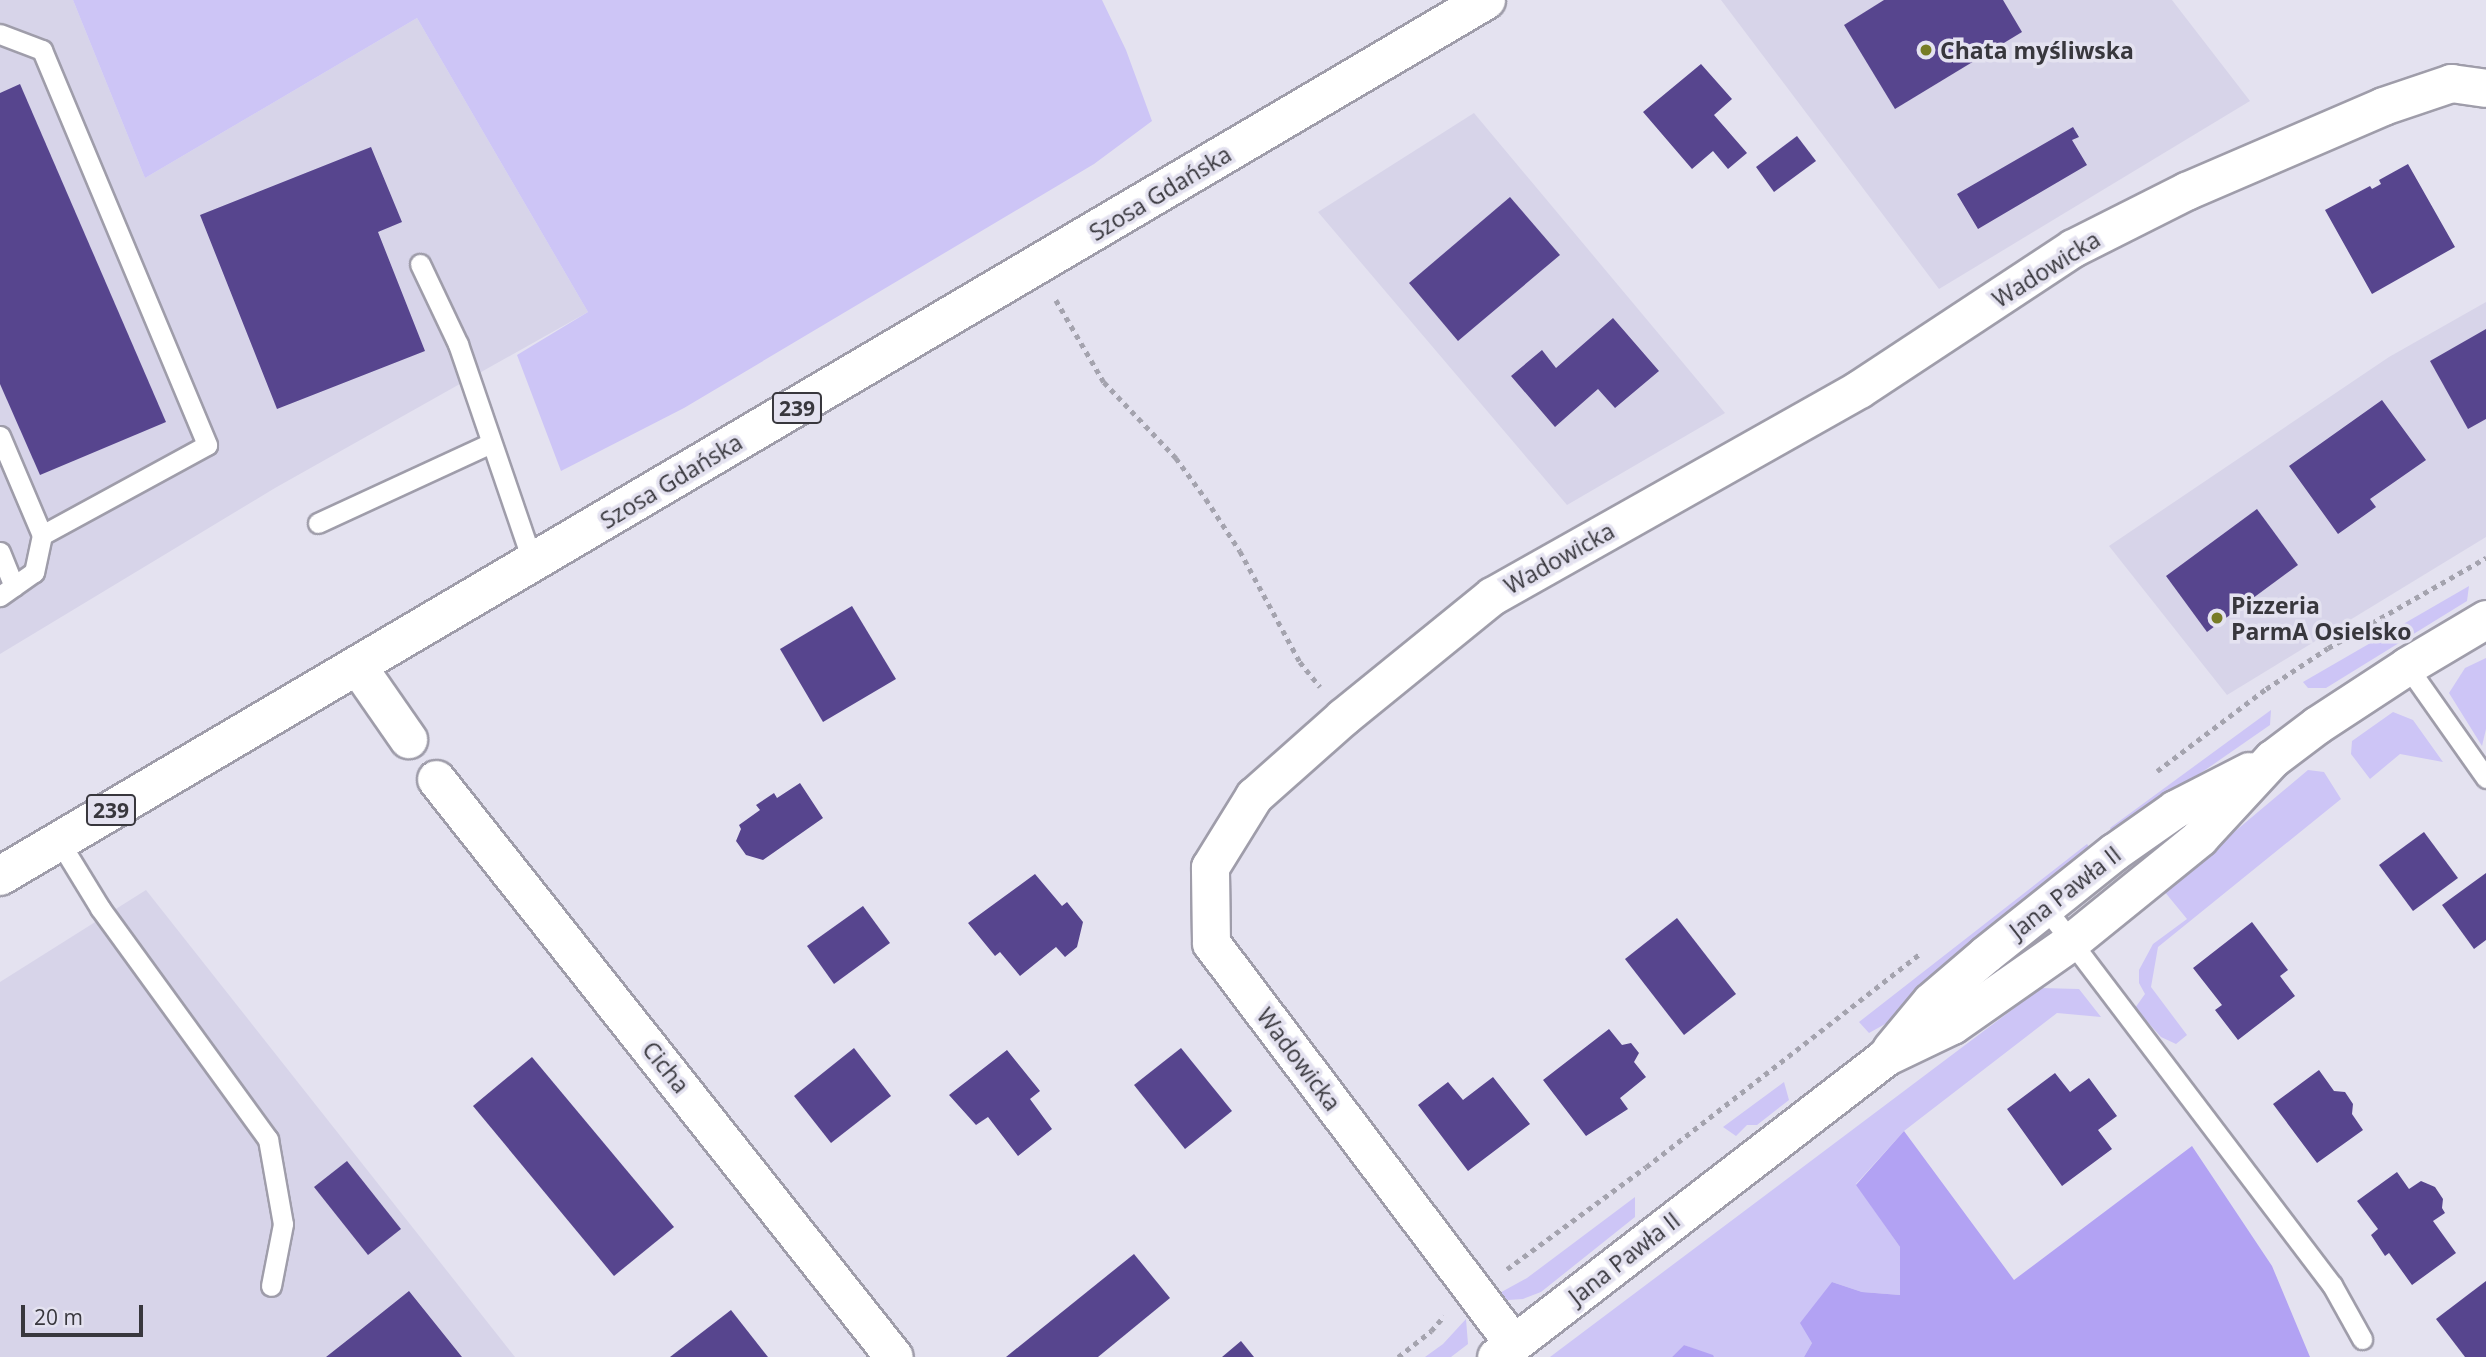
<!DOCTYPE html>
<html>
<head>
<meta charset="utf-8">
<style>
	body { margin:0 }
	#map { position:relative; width:2486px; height:1357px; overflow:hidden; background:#e4e2f0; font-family:"Open Sans",sans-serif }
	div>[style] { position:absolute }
	.built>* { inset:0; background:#d7d4e9 }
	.green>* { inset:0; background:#cdc5f6 }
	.forest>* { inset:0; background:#b2a2f3 }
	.building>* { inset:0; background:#57458e }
	.path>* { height:4.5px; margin-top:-2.25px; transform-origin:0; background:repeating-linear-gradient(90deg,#a4a3ae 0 5px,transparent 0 10px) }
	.roads { filter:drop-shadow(2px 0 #9f9daa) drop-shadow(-2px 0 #9f9daa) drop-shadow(0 2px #9f9daa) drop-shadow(0 -2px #9f9daa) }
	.lane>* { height:19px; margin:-9.5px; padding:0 9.5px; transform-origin:9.5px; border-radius:9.5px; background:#fff }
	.street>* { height:37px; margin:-18.5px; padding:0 18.5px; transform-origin:18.5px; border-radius:18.5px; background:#fff }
	.primary>* { height:38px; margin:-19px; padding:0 19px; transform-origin:19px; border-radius:19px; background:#fff }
	.dots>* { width:19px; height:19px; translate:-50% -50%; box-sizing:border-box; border:4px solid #e4e2f0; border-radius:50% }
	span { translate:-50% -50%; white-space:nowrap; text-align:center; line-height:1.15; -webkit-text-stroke:7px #e4e2f0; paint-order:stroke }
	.shield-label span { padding:2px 5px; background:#e4e2f0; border:2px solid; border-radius:5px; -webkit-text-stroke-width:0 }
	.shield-label { font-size:21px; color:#38373d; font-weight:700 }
	.poi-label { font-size:23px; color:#38373d; font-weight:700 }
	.left { translate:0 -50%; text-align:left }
	.street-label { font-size:23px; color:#38373d }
	.scale { position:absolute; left:21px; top:1305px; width:122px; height:32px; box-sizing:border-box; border:4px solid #38373d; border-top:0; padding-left:9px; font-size:21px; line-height:24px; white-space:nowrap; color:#38373d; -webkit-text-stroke:5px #e4e2f0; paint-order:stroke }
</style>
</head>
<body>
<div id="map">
	<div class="built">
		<div style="clip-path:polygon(0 0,73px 0,145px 178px,417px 18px,588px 312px,275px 488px,0 654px)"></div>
		<div style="clip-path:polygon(1721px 0,2172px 0,2250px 101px,1939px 289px)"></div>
		<div style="clip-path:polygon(1474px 113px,1725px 413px,1567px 505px,1318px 212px)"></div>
		<div style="clip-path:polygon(2486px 302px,2486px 537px,2227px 695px,2109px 546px,2389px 357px)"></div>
		<div style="clip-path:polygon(146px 890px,515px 1357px,0 1357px,0 982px)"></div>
	</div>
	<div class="green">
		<div style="clip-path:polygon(73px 0,1102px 0,1126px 50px,1152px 121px,1094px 164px,684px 408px,561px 471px,517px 355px,588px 312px,417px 18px,145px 178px)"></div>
		<div style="clip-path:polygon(2469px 586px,2467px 601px,2326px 688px,2308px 688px,2303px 682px)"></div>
		<div style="clip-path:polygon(2486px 658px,2486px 729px,2482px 746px,2449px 693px,2465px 668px)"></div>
		<div style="clip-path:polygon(2271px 710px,2270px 725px,2113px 834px,2110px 828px)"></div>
		<div style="clip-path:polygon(2393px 712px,2413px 720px,2443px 762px,2400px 754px,2370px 779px,2351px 754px,2352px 741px)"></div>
		<div style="clip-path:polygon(2308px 770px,2324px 772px,2341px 799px,2158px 947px,2151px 987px,2187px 1035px,2176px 1044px,2161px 1037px,2135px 1008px,2145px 994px,2139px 983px,2139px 970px,2153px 944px,2187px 919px,2164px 891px)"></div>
		<div style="clip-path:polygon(2087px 844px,2093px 852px,1977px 938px,1887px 1023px,1869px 1033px,1859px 1022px)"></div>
		<div style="clip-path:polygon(2041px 988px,2079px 989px,2101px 1017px,2057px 1013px,1904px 1131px,1856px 1184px,1900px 1247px,1900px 1295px,1862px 1292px,1832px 1282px,1812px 1343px,1804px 1357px,1714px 1357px,1684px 1345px,1672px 1357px,1550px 1357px)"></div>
		<div style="clip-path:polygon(1784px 1082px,1789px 1100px,1757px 1125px,1747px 1125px,1736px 1136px,1723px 1127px)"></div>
		<div style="clip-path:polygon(1635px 1197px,1635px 1217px,1541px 1292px,1523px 1299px,1508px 1300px,1496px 1295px,1527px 1278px)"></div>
		<div style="clip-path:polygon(1466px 1319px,1468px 1344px,1451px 1357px,1425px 1357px,1443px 1344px)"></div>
	</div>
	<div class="forest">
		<div style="clip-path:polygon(1904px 1131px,2014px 1280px,2192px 1146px,2272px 1266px,2310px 1357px,1804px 1357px,1812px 1343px,1800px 1323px,1832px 1282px,1862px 1292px,1900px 1295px,1900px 1247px,1856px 1185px)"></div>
		<div style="clip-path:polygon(1684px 1345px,1713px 1355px,1714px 1357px,1672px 1357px)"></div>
	</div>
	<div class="building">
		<div style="clip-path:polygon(1884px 0,2003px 0,2022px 32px,1895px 109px,1844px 25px)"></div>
		<div style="clip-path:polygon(1701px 64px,1732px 99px,1714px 115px,1747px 153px,1728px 169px,1713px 151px,1692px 169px,1643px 112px)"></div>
		<div style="clip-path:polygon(20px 84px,166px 422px,40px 475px,0 384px,0 93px)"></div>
		<div style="clip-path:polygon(2073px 127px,2079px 137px,2072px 140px,2087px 165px,1978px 229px,1957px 194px)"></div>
		<div style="clip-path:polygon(1797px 136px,1816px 161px,1774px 192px,1756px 167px)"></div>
		<div style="clip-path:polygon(371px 147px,402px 222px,378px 232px,425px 351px,277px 409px,200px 215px)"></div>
		<div style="clip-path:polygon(2408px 164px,2455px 247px,2372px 294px,2325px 210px,2370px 186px,2372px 189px,2381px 184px,2379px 180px)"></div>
		<div style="clip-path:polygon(1510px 197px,1560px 255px,1458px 341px,1409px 283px)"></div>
		<div style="clip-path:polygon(1613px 318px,1659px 371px,1615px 408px,1598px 389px,1555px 427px,1511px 376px,1542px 350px,1556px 368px)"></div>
		<div style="clip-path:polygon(2486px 329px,2486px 419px,2468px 429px,2430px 361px)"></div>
		<div style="clip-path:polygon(2382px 400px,2426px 460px,2370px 499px,2376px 507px,2338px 534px,2289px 466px)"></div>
		<div style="clip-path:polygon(2257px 509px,2298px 565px,2207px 632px,2166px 576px)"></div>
		<div style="clip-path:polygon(852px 606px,896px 679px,823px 722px,780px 649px)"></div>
		<div style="clip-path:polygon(800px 783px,823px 818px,763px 860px,746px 855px,736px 841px,741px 829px,739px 825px,760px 810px,756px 805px,774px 793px,777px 798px)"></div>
		<div style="clip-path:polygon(2424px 832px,2458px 878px,2413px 911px,2379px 865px)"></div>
		<div style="clip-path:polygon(2486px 873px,2486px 940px,2474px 949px,2442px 905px)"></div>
		<div style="clip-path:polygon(1035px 874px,1062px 906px,1067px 902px,1083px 922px,1077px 947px,1065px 957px,1056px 947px,1020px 976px,1000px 952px,995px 956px,968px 923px)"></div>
		<div style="clip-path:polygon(863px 906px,890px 943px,834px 984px,807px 946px)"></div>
		<div style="clip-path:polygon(1677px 918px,1736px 994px,1684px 1035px,1625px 959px)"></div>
		<div style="clip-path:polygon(2252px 922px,2288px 970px,2280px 976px,2295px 996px,2238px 1040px,2215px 1010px,2222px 1005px,2193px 968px)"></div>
		<div style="clip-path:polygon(1609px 1029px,1622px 1045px,1631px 1043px,1639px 1053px,1634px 1062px,1646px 1077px,1620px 1098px,1628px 1109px,1586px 1136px,1543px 1080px)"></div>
		<div style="clip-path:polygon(854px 1048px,891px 1096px,831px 1143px,794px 1096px)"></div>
		<div style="clip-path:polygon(1181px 1048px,1232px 1111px,1185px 1149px,1134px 1085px)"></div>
		<div style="clip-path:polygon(1007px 1050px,1040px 1091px,1030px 1099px,1052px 1129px,1018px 1156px,988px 1117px,976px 1125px,949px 1095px)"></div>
		<div style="clip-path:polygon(532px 1057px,674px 1227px,614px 1276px,473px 1106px)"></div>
		<div style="clip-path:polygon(2319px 1070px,2334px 1091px,2345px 1092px,2353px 1104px,2352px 1114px,2363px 1130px,2317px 1163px,2273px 1104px)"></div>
		<div style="clip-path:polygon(2055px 1073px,2070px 1092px,2089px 1078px,2117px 1116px,2098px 1130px,2112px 1149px,2062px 1186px,2007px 1109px)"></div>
		<div style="clip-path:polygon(1493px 1077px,1530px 1124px,1468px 1171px,1418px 1105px,1448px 1082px,1463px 1100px)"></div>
		<div style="clip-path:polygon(347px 1161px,401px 1229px,368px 1255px,314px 1187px)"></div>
		<div style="clip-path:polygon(2397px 1172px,2409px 1189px,2421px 1181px,2435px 1187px,2443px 1199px,2442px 1208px,2445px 1213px,2433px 1221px,2456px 1253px,2412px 1285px,2389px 1253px,2385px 1256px,2371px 1235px,2378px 1229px,2357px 1201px)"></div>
		<div style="clip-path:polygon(1134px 1254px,1170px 1298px,1098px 1357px,1006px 1357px)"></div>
		<div style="clip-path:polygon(2486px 1281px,2486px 1357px,2465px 1357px,2436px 1319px)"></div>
		<div style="clip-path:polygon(409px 1291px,462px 1357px,326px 1357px,359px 1331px)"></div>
		<div style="clip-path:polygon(731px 1310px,768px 1357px,670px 1357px)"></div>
		<div style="clip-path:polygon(1241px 1341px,1254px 1357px,1222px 1357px)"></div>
	</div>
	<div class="path">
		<div style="left:1056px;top:300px;width:95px;rotate:59.7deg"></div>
		<div style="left:1104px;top:382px;width:105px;rotate:46.5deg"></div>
		<div style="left:1176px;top:458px;width:51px;rotate:53.8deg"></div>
		<div style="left:1206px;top:499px;width:62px;rotate:56.8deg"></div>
		<div style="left:1240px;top:551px;width:126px;rotate:61.6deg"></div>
		<div style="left:1300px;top:662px;width:32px;rotate:51deg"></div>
		<div style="left:2157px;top:771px;width:136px;rotate:-37deg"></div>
		<div style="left:2266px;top:689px;width:74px;rotate:-33.5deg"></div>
		<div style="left:2328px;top:648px;width:182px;rotate:-29.7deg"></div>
		<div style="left:1507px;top:1269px;width:172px;rotate:-36.3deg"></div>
		<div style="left:1646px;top:1167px;width:347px;rotate:-37.9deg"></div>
		<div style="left:1398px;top:1357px;width:42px;rotate:-38.2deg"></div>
		<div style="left:1431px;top:1331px;width:20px;rotate:-49deg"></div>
	</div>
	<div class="roads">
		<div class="lane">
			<div style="left:0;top:34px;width:45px;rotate:20.9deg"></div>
			<div style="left:42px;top:50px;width:428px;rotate:67.3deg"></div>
			<div style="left:207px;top:445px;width:188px;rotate:151.4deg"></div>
			<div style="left:420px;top:264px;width:89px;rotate:64.6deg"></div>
			<div style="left:458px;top:344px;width:231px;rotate:71.1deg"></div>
			<div style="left:0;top:436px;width:108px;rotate:67deg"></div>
			<div style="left:42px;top:535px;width:38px;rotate:102deg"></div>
			<div style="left:34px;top:572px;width:42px;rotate:144.8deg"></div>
			<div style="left:318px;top:523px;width:188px;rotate:-24.8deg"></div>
			<div style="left:0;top:552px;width:37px;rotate:68deg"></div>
			<div style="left:2407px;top:666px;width:137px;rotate:54.8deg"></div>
			<div style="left:59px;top:841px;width:79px;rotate:58.5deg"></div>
			<div style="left:100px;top:908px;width:286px;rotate:54deg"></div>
			<div style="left:268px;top:1139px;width:86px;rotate:80deg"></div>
			<div style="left:283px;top:1224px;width:63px;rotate:101deg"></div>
			<div style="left:2045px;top:907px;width:475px;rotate:52.8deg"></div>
			<div style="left:2332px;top:1285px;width:62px;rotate:60.9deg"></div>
		</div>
		<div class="street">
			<div style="left:358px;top:667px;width:88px;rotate:55.2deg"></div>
			<div style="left:436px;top:779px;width:737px;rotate:51.61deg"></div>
			<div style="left:1891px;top:1049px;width:62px;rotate:-50.2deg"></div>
			<div style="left:1931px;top:1001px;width:72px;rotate:-40.5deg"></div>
			<div style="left:1986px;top:954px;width:164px;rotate:-38.6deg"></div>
			<div style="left:2114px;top:852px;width:75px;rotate:-35.2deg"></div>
			<div style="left:2175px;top:809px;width:83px;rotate:-27.2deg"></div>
			<div style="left:1513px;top:1343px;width:501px;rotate:-127.05deg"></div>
			<div style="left:1211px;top:943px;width:76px;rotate:-90.8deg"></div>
			<div style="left:1210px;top:867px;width:84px;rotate:-58.2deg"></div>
			<div style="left:1254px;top:796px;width:119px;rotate:-41.6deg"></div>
			<div style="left:1343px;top:717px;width:192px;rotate:-39.1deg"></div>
			<div style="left:1492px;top:596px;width:421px;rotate:-29.4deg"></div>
			<div style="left:1859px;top:389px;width:256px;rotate:-33.4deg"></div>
			<div style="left:2073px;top:248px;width:127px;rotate:-26.8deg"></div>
			<div style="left:2186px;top:191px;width:215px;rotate:-23.3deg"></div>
			<div style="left:2383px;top:106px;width:72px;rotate:-18.7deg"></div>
			<div style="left:2451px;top:83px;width:35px;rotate:8deg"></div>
			<div style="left:1496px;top:1357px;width:491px;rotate:-37.6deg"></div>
			<div style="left:1885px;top:1057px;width:74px;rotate:-25.5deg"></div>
			<div style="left:1952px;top:1025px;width:146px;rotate:-35deg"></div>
			<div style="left:2072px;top:941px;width:164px;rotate:-39deg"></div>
			<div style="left:2199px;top:838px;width:108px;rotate:-47.3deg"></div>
			<div style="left:2272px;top:759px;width:56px;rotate:-37.1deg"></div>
			<div style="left:2317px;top:725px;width:108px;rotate:-33.2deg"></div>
			<div style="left:2407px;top:666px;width:92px;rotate:-30.7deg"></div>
		</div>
		<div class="primary">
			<div style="left:0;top:876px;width:1725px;rotate:-30.52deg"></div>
		</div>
	</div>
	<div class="dots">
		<div style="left:1926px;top:50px;background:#777c26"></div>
		<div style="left:2217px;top:618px;background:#777c26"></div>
	</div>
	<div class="shield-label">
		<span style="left:797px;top:408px">239</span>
		<span style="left:111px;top:810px">239</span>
	</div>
	<div class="poi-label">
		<span class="left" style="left:1940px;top:50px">Chata myśliwska</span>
		<span class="left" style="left:2231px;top:618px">Pizzeria<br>ParmA Osielsko</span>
	</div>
	<div class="street-label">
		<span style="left:1160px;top:193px;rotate:-31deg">Szosa Gdańska</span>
		<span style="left:2046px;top:269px;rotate:-32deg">Wadowicka</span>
		<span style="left:671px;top:481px;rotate:-31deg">Szosa Gdańska</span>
		<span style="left:1559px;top:558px;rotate:-29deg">Wadowicka</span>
		<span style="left:2065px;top:892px;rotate:-38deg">Jana Pawła II</span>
		<span style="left:1299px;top:1059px;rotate:53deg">Wadowicka</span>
		<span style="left:666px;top:1067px;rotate:51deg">Cicha</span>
		<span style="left:1624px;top:1258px;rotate:-38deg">Jana Pawła II</span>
	</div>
	<div class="scale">20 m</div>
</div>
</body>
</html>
